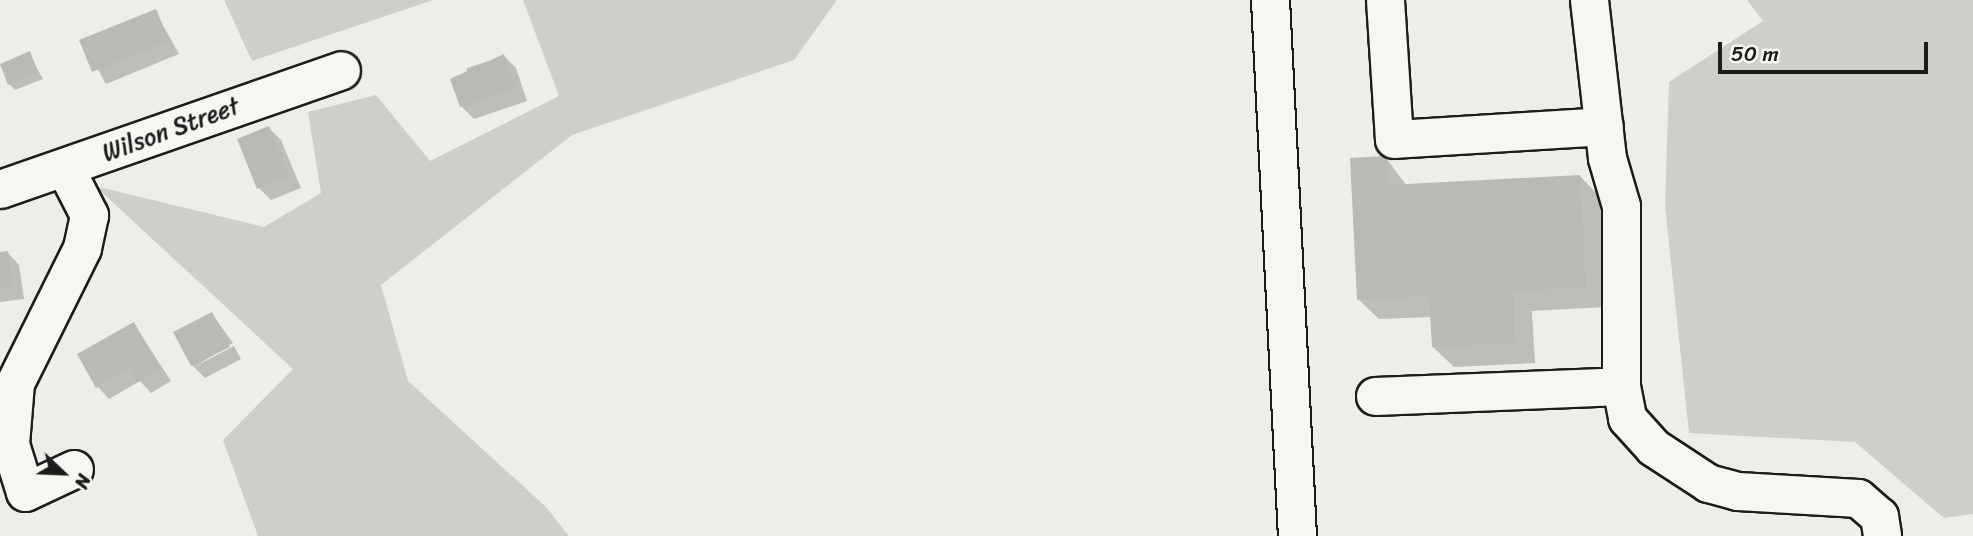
<!DOCTYPE html>
<html>
<head>
<meta charset="utf-8">
<style>
	body { margin:0 }
	#map { position:relative; width:1973px; height:536px; overflow:hidden; background:#edede9; font-family:Sriracha,sans-serif }
	div>[style] { position:absolute }
	.green>* { inset:0; background:#cececb }
	.shadow>* { inset:0; background:#0003 }
	.building>* { inset:0; background:#b9b9b6 }
	.roads { filter:drop-shadow(2px 0 #1c1c1c) drop-shadow(-2px 0 #1c1c1c) drop-shadow(0 2px #1c1c1c) drop-shadow(0 -2px #1c1c1c) }
	.minor>* { height:37px; margin:-18.5px; padding:0 18.5px; transform-origin:18.5px; border-radius:18.5px; background:#f6f6f2 }
	span { translate:-50% -50%; white-space:nowrap; text-align:center; line-height:1.15; -webkit-text-stroke:5px #f6f6f2; paint-order:stroke }
	.street-label { font-size:24px; color:#1c1c1c }
	.north { position:absolute; left:28px; top:438px; width:70px; height:70px; -webkit-text-stroke:5px #f6f6f2; paint-order:stroke; rotate:113deg; font-size:19px; font-weight:700; line-height:28px; text-align:center; color:#1c1c1c }
	.north::after { content:''; display:block; margin:auto; width:24px; height:32px; background:#1c1c1c; clip-path:polygon(50% 0,100% 100%,50% 72%,0 100%) }
	.scale { position:absolute; left:1718px; top:42px; width:210px; height:32px; box-sizing:border-box; border:4px solid #1c1c1c; border-top:0; padding-left:9px; font-size:21px; line-height:24px; white-space:nowrap; color:#1c1c1c; -webkit-text-stroke:5px #f6f6f2; paint-order:stroke }
</style>
</head>
<body>
<div id="map">
	<div class="green">
		<div style="clip-path:polygon(224px 0,433px 0,252px 61px)"></div>
		<div style="clip-path:polygon(523px 0,837px 0,794px 60px,572px 135px,381px 285px,408px 381px,546px 507px,569px 536px,258px 536px,223px 440px,293px 369px,95px 186px,264px 227px,321px 193px,308px 112px,376px 95px,430px 161px,559px 96px)"></div>
		<div style="clip-path:polygon(1747px 0,1973px 0,1973px 514px,1944px 518px,1855px 442px,1689px 433px,1665px 206px,1669px 82px,1763px 21px)"></div>
	</div>
	<div class="shadow">
		<div style="clip-path:polygon(155px 11px,179px 54px,106px 84px,82px 41px)"></div>
		<div style="clip-path:polygon(29px 54px,43px 79px,15px 90px,9px 84px)"></div>
		<div style="clip-path:polygon(504px 56px,516px 68px,527px 101px,474px 119px,461px 106px,467px 68px)"></div>
		<div style="clip-path:polygon(269px 128px,281px 140px,301px 188px,271px 200px,259px 188px)"></div>
		<div style="clip-path:polygon(1386px 158px,1407px 186px,1580px 176px,1600px 197px,1606px 307px,1532px 311px,1535px 363px,1454px 367px,1433px 347px,1432px 317px,1379px 319px,1358px 299px)"></div>
		<div style="clip-path:polygon(7px 252px,19px 265px,24px 299px,0 302px,0 253px)"></div>
		<div style="clip-path:polygon(212px 314px,233px 343px,194px 367px,234px 346px,241px 359px,205px 378px,192px 365px,176px 333px)"></div>
		<div style="clip-path:polygon(134px 324px,171px 381px,151px 393px,140px 381px,109px 399px,97px 386px)"></div>
	</div>
	<div class="building">
		<div style="clip-path:polygon(156px 9px,169px 41px,92px 72px,79px 40px)"></div>
		<div style="clip-path:polygon(30px 51px,38px 73px,8px 85px,0 64px)"></div>
		<div style="clip-path:polygon(504px 54px,516px 89px,460px 107px,450px 79px)"></div>
		<div style="clip-path:polygon(269px 126px,290px 176px,257px 189px,237px 139px)"></div>
		<div style="clip-path:polygon(1386px 156px,1388px 185px,1580px 175px,1586px 287px,1513px 291px,1515px 343px,1432px 347px,1429px 296px,1357px 300px,1350px 158px)"></div>
		<div style="clip-path:polygon(8px 251px,12px 287px,0 289px,0 252px)"></div>
		<div style="clip-path:polygon(212px 312px,230px 347px,191px 366px,173px 332px)"></div>
		<div style="clip-path:polygon(134px 322px,160px 369px,137px 382px,130px 368px,96px 388px,77px 354px)"></div>
	</div>
	<div class="roads">
		<div class="minor">
			<div style="left:1270px;top:0;width:537px;rotate:87.12deg"></div>
			<div style="left:1385px;top:0;width:139px;rotate:86.3deg"></div>
			<div style="left:1394px;top:139px;width:210px;rotate:-3.5deg"></div>
			<div style="left:1589px;top:0;width:159px;rotate:83.5deg"></div>
			<div style="left:1607px;top:158px;width:50px;rotate:73.7deg"></div>
			<div style="left:1621px;top:206px;width:180px;rotate:90deg"></div>
			<div style="left:65px;top:168px;width:53px;rotate:62.9deg"></div>
			<div style="left:89px;top:215px;width:34px;rotate:102deg"></div>
			<div style="left:82px;top:248px;width:151px;rotate:116.4deg"></div>
			<div style="left:15px;top:383px;width:61px;rotate:94.7deg"></div>
			<div style="left:10px;top:444px;width:50px;rotate:72.6deg"></div>
			<div style="left:25px;top:492px;width:54px;rotate:-25.1deg"></div>
			<div style="left:0;top:189px;width:361px;rotate:-19.2deg"></div>
			<div style="left:1375px;top:396px;width:246px;rotate:-2.3deg"></div>
			<div style="left:1621px;top:386px;width:33px;rotate:79deg"></div>
			<div style="left:1627px;top:418px;width:39px;rotate:48deg"></div>
			<div style="left:1653px;top:447px;width:66px;rotate:33.2deg"></div>
			<div style="left:1708px;top:483px;width:31px;rotate:15deg"></div>
			<div style="left:1738px;top:491px;width:120px;rotate:3.3deg"></div>
			<div style="left:1858px;top:498px;width:28px;rotate:41deg"></div>
			<div style="left:1879px;top:516px;width:20px;rotate:81deg"></div>
		</div>
	</div>
	<div class="street-label">
		<span style="left:171px;top:130px;rotate:-20deg">Wilson Street</span>
	</div>
	<div class="north">N</div>
	<div class="scale">50 m</div>
</div>
</body>
</html>
